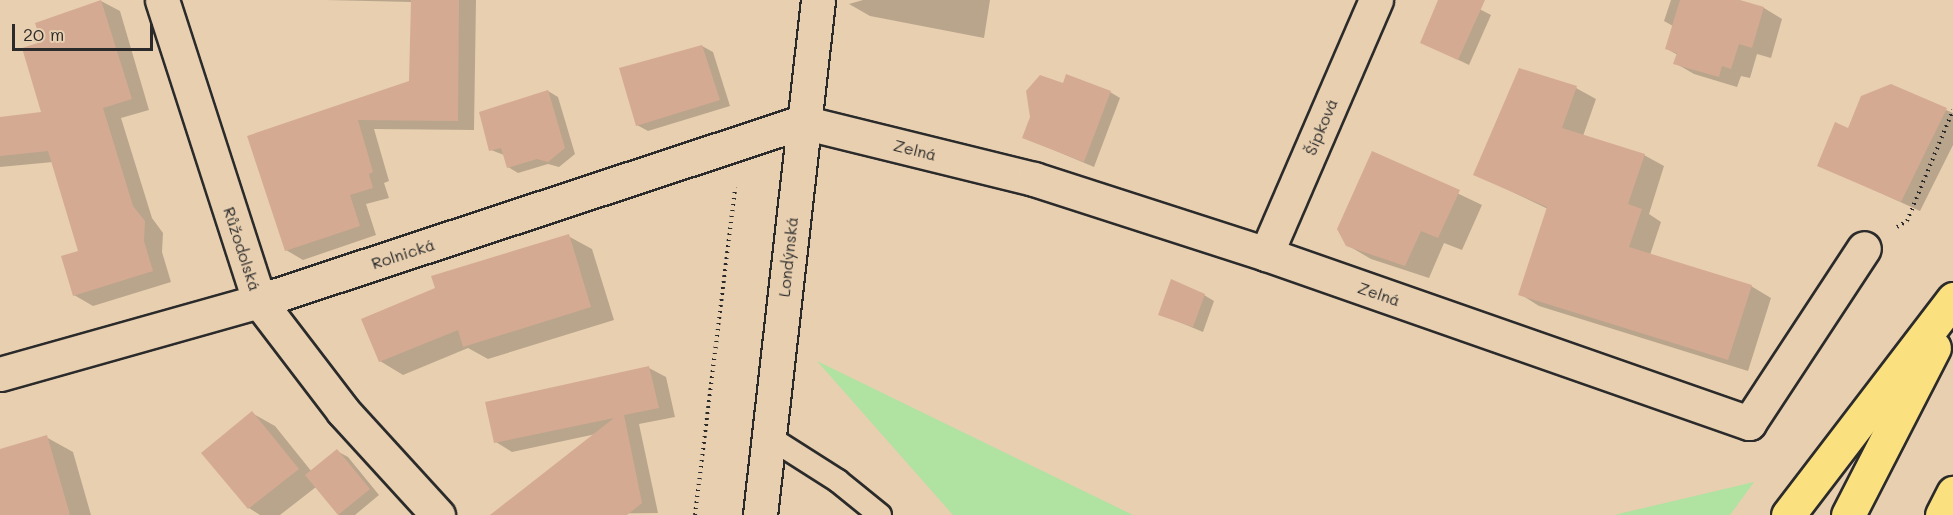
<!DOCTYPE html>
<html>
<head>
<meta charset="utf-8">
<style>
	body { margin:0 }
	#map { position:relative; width:1953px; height:515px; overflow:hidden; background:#e8cfb0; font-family:Mali,sans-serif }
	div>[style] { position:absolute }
	.green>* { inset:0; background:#b0e2a2 }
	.shadow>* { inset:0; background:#0003 }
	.building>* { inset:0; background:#d5aa93 }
	.path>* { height:4px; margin-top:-2px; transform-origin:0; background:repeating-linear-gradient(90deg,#2b2b2b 0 1.5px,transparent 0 6px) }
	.roads { filter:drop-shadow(2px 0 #2b2b2b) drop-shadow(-2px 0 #2b2b2b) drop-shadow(0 2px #2b2b2b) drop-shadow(0 -2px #2b2b2b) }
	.service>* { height:22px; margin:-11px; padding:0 11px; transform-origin:11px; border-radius:11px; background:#e8cfb0 }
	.minor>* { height:33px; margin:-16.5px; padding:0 16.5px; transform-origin:16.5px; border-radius:16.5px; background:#e8cfb0 }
	.secondary>* { height:33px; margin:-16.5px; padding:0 16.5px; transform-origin:16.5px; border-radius:16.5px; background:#e8cfb0 }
	.trunk>* { height:33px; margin:-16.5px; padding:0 16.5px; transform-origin:16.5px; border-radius:16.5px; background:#fbe080 }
	span { translate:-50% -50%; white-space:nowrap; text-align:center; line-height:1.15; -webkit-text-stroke:6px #e8cfb0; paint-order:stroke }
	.street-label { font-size:16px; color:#2b2b2b }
	.scale { position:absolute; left:12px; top:24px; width:141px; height:27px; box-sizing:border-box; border:3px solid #2b2b2b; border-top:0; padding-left:8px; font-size:18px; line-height:21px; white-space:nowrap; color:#2b2b2b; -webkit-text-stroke:4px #e8cfb0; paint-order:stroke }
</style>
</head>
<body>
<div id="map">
	<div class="green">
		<div style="clip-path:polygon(817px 361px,1133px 515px,953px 515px)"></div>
		<div style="clip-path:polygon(1754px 482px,1730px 515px,1614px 515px)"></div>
	</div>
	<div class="shadow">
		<div style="clip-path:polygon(325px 0,476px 0,474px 130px,374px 129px,389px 181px,384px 183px,389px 198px,366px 204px,376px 235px,303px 260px,286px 250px,249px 137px,411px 82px,412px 2px)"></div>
		<div style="clip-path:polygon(863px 0,990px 0,984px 38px,870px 16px,849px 4px)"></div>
		<div style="clip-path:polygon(1440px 0,1462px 0,1491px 15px,1469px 65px,1421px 42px)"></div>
		<div style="clip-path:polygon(1671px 0,1735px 0,1764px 8px,1782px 19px,1771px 58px,1757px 54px,1750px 78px,1741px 76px,1737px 87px,1694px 74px,1675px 63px,1678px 55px,1667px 49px,1673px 26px,1664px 21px)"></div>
		<div style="clip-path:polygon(101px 1px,120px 11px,149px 110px,121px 118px,152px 218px,163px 233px,162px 252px,171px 282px,93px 306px,74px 295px,80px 252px,53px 162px,0 167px,0 118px,43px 114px,43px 43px)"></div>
		<div style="clip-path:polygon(702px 46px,713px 52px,730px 106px,648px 131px,637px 125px)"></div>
		<div style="clip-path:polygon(1520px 69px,1576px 88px,1596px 99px,1583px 136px,1644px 155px,1664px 166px,1649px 214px,1661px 222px,1650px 255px,1751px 286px,1771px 298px,1748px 371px,1539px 306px,1520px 294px,1548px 209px,1475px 174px)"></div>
		<div style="clip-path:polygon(1891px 86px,1953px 113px,1953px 145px,1920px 211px,1819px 165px)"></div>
		<div style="clip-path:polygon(548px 91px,558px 97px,575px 154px,559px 167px,548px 164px,518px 173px,508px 167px,504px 155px,491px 150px)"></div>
		<div style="clip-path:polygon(1110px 92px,1120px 98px,1094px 167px,1023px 137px)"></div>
		<div style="clip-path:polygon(1373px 153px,1482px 205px,1462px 250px,1444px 243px,1429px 278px,1371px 259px,1347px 245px)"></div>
		<div style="clip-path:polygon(568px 236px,592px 249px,614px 320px,488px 359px,468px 348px,403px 375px,380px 361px)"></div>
		<div style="clip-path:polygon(1204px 295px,1214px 301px,1203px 332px,1160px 314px)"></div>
		<div style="clip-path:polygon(649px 368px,666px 377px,675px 417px,639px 424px,658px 513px,493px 515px,596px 434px,512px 452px,496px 442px)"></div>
		<div style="clip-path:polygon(252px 413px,275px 426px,312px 472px,337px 451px,348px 457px,379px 495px,355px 515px,339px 515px,316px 487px,280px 515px,260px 515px,249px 508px)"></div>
		<div style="clip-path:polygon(46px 437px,73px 452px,91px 515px,0 515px,0 450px)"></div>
	</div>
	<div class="building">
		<div style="clip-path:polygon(101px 0,132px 99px,103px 108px,133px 206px,145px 221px,144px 241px,153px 271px,73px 296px,61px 256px,78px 251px,48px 151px,0 156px,0 117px,41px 112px,22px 48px,41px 42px,35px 23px)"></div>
		<div style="clip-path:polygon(411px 0,459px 0,458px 121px,358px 120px,373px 172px,369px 174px,373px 188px,350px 195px,360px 226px,285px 251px,247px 136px,409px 81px)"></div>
		<div style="clip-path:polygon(1438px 0,1485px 0,1458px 60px,1420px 43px)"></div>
		<div style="clip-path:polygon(1680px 0,1740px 0,1764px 7px,1752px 48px,1739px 44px,1731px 69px,1722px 66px,1719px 77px,1673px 64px,1677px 53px,1665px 49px)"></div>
		<div style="clip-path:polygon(702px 45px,720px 100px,636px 126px,619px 68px)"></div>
		<div style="clip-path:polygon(1519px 68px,1577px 86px,1562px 128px,1645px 154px,1628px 204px,1642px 209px,1629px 247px,1752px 285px,1728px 360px,1518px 295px,1547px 207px,1473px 175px)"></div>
		<div style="clip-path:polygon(1066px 74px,1111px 91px,1084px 162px,1022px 138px,1030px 117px,1026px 91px,1040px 75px,1063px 83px)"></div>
		<div style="clip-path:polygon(1891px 84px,1947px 108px,1901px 202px,1817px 166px,1835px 122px,1848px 128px,1861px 96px)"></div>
		<div style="clip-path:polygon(548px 90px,565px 148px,548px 162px,537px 159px,507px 168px,501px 148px,489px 151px,479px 112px)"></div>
		<div style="clip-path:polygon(1372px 151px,1460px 190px,1438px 238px,1421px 231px,1405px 266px,1346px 246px,1337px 229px)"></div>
		<div style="clip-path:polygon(569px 234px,591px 307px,463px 347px,458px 330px,379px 362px,361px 319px,435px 288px,431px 276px)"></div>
		<div style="clip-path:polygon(1171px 279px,1205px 294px,1193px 327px,1158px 315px)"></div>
		<div style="clip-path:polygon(649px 366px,659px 408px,624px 415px,642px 503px,627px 515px,490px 515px,614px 418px,494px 443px,485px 402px)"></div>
		<div style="clip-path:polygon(252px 411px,299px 469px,248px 509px,201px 453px)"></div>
		<div style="clip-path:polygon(47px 435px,70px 515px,0 515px,0 449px)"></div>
		<div style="clip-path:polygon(337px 449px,370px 489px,338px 515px,305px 475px)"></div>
	</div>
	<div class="path">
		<div style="left:1897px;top:227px;width:12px;rotate:-31deg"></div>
		<div style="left:1907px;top:221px;width:120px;rotate:-67.5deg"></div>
		<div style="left:695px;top:515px;width:330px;rotate:-83deg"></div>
	</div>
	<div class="roads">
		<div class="service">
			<div style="left:769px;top:437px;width:82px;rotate:32.5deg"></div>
			<div style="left:838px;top:481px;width:54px;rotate:39deg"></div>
		</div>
		<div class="minor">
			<div style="left:162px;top:0;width:316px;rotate:72.1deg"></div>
			<div style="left:259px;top:301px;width:138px;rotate:52.6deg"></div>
			<div style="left:343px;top:411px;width:141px;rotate:47.6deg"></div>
			<div style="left:1266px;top:254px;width:277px;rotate:-66.6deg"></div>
			<div style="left:0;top:374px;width:269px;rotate:-15.7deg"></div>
			<div style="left:259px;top:301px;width:572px;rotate:-18.24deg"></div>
			<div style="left:802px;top:122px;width:239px;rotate:13.8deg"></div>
			<div style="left:1034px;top:179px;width:244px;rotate:17.9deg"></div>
			<div style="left:1266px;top:254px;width:512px;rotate:19.28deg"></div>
			<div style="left:1749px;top:423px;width:209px;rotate:-56.7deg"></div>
		</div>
		<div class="secondary">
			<div style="left:760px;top:515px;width:518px;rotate:-83.57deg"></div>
		</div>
		<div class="trunk">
			<div style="left:1788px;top:515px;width:272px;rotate:-52.6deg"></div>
			<div style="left:1848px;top:515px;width:188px;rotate:-62.8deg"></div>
			<div style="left:1942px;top:515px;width:25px;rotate:-63deg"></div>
		</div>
	</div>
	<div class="street-label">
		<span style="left:1321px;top:127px;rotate:-67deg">Šípková</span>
		<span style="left:915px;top:150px;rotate:14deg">Zelná</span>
		<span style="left:242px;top:249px;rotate:72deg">Růžodolská</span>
		<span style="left:403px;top:254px;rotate:-18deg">Rolnická</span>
		<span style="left:788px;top:257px;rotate:-84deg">Londýnská</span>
		<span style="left:1379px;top:294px;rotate:19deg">Zelná</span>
	</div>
	<div class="scale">20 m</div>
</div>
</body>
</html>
